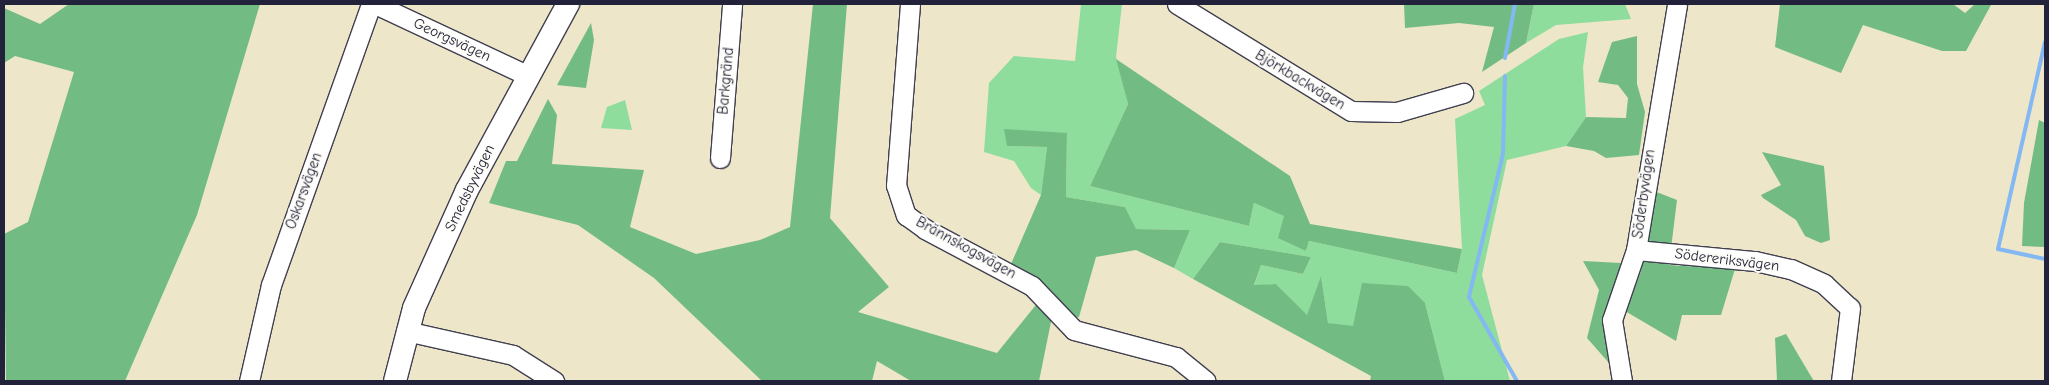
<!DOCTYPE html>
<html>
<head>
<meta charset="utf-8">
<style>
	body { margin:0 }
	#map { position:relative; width:2049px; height:385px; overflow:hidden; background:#ede6c9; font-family:"Comic Neue",sans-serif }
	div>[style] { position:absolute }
	.green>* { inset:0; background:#8edd9c }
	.forest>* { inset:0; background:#72bc84 }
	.stream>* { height:4px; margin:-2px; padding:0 2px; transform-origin:2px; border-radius:2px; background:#84b8f2 }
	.roads { filter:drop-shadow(1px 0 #403f50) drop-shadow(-1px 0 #403f50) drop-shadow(0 1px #403f50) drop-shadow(0 -1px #403f50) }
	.minor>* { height:19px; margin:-9.5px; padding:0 9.5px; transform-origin:9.5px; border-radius:9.5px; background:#fff }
	.major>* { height:22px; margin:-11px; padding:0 11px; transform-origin:11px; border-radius:11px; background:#fff }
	span { translate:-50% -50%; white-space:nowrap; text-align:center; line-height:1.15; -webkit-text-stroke:4px #fdfcf7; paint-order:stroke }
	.street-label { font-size:15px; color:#22223b }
	.frame { position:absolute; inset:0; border:5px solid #22223b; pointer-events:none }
</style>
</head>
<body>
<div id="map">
	<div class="green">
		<div style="clip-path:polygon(1081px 4px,1122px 4px,1116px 57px,1128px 104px,1090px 186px,1249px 226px,1254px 203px,1285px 216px,1306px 251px,1309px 241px,1457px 273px,1462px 249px,1455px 119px,1485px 105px,1479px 91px,1559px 39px,1588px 32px,1583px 67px,1586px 117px,1566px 146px,1507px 160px,1482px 275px,1510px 381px,1445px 381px,1425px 303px,1353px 327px,1328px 323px,1321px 277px,1307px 316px,1276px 284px,1254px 286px,1261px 265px,1303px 274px,1311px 257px,1220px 242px,1193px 279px,1174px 268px,1190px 230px,1135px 229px,1125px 207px,1066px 197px,1067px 133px,1007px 146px,1047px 147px,1041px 195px,1031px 188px,1014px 161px,984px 152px,989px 83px,1014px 56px,1075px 61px)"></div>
		<div style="clip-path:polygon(1534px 4px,1625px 4px,1631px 19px,1556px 25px,1526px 43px)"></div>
		<div style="clip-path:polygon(625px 100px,632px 130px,601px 128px,607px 107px)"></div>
	</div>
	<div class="forest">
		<div style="clip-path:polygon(69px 4px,260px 4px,197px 215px,125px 381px,6px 381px,4px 234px,28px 222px,74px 72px,15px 56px,4px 63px,4px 8px,40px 24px)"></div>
		<div style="clip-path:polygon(813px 4px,847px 4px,830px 218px,889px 287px,858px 312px,997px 353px,1048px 290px,1011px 264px,1041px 195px,1047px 147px,1007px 146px,1004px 129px,1067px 133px,1066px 197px,1125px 207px,1136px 229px,1190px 230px,1174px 268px,1136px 250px,1096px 257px,1079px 317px,1051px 322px,1039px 381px,911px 381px,877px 361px,872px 381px,762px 381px,654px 278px,578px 225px,489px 203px,506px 161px,517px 161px,548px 99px,557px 115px,552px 164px,644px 170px,630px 227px,696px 254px,760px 240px,790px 227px)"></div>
		<div style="clip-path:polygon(1404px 4px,1534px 4px,1526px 43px,1482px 72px,1494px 27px,1459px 23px,1405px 28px)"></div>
		<div style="clip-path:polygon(1780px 4px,1953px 4px,1965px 13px,1975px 4px,1991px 5px,1966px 51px,1942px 51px,1863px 25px,1841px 73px,1775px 47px)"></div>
		<div style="clip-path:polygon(591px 23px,594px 40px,586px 88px,557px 85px)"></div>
		<div style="clip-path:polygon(1637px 36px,1637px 84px,1645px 112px,1639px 155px,1606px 158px,1594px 151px,1566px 146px,1586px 117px,1626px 118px,1628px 98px,1618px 85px,1598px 82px,1612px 42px)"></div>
		<div style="clip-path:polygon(1116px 59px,1290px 176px,1310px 224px,1462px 249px,1457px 273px,1309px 241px,1306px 251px,1278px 238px,1284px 216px,1254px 203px,1249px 226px,1090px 186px,1128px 104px)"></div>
		<div style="clip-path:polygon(2039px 120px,2045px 123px,2045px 247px,2022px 246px,2024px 203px)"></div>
		<div style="clip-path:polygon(1762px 152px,1824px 166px,1830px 240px,1821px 243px,1805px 236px,1796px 220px,1763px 198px,1761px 195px,1781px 185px)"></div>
		<div style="clip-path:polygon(1654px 191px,1677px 200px,1669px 265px,1735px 269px,1721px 315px,1682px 315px,1676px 341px,1625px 311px,1641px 271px)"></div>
		<div style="clip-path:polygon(1220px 242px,1311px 257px,1303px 274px,1261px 265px,1254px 285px,1276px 284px,1307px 315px,1321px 276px,1328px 323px,1353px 326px,1362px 283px,1408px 286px,1425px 303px,1445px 381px,1370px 381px,1371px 376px,1193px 279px)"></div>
		<div style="clip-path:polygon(1583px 261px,1621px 263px,1606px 311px,1609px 363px,1587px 338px,1599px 290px)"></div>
		<div style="clip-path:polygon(1786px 334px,1809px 373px,1814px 381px,1777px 381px,1775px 338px)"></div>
	</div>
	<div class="stream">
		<div style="left:2045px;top:42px;width:212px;rotate:102.8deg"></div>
		<div style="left:1998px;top:249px;width:48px;rotate:12deg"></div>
		<div style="left:1505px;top:58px;width:55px;rotate:-79.5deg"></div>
		<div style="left:1505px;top:76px;width:78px;rotate:91.5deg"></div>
		<div style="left:1503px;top:154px;width:147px;rotate:103.4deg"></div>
		<div style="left:1469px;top:297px;width:97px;rotate:60.3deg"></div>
	</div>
	<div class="roads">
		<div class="minor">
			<div style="left:375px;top:4px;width:170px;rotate:25.1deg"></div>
			<div style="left:910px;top:4px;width:182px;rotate:94.4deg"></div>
			<div style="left:896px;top:185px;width:32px;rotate:72deg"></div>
			<div style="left:906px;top:215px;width:24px;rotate:36deg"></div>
			<div style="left:925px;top:229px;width:121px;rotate:28deg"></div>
			<div style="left:1032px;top:286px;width:61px;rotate:46.3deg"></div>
			<div style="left:1074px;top:330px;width:106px;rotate:14.8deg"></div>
			<div style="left:1176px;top:357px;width:38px;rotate:39deg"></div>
			<div style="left:1177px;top:4px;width:204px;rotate:31.6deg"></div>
			<div style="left:1351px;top:111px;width:46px;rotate:1.2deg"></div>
			<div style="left:1397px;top:112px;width:69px;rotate:-16.1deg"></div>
			<div style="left:720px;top:158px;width:154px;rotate:-85.5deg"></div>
			<div style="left:1636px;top:250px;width:120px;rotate:5.3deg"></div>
			<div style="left:1755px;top:261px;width:37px;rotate:13deg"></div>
			<div style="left:1791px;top:269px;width:36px;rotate:24deg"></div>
			<div style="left:1824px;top:284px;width:35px;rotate:43deg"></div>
			<div style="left:1850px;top:308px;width:74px;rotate:97deg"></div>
			<div style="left:406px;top:331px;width:110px;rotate:12.6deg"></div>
			<div style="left:513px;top:355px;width:49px;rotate:32.4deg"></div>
			<div style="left:249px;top:381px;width:98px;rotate:-77.1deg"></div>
			<div style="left:271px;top:285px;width:298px;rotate:-70.4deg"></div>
			<div style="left:1622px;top:381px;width:62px;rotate:-99.3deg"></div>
			<div style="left:1612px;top:320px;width:74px;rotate:-71.1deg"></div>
			<div style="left:1636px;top:250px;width:249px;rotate:-80.5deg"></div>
		</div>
		<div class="major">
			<div style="left:395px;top:381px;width:75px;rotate:-75.4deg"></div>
			<div style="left:414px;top:308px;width:129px;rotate:-65.8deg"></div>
			<div style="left:467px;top:190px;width:212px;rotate:-61.5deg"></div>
		</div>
	</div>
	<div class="street-label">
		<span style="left:452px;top:40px;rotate:25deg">Georgsvägen</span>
		<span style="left:1300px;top:80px;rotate:31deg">Björkbackvägen</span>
		<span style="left:726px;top:81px;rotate:-85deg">Barkgränd</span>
		<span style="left:470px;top:188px;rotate:-64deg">Smedsbyvägen</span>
		<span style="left:304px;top:191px;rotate:-70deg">Oskarsvägen</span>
		<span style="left:1644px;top:194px;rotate:-82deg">Söderbyvägen</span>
		<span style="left:966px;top:248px;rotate:29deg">Brännskogsvägen</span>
		<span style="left:1727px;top:260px;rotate:7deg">Södereriksvägen</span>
	</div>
	<div class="frame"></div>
</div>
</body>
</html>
